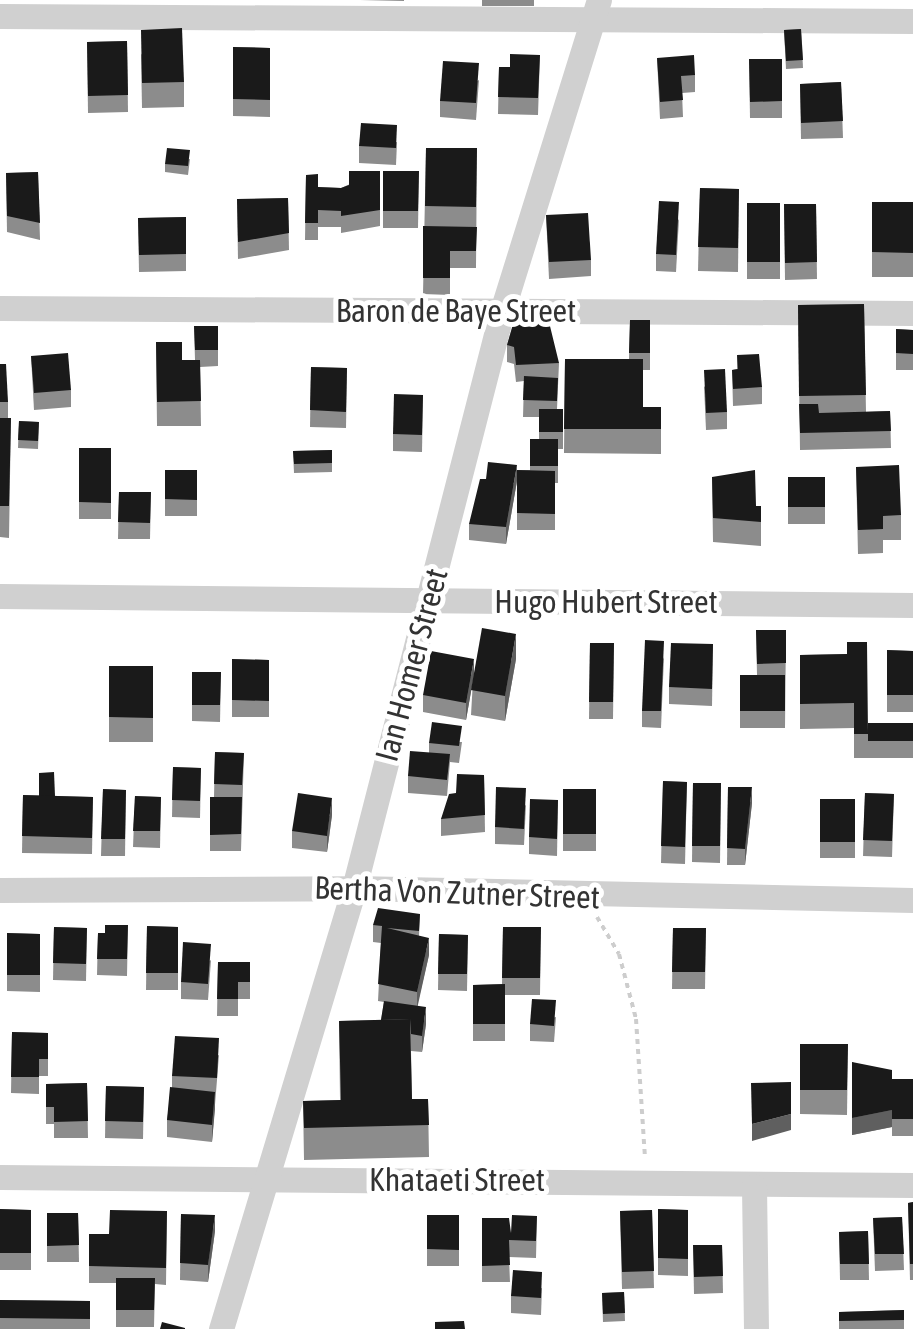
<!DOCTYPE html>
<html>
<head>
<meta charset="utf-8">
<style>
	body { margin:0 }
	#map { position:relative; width:913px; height:1329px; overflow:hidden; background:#fff; font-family:"Asap Condensed",sans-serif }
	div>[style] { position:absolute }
	.path>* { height:4px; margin-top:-2px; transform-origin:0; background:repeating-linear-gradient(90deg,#cdcdcd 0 5px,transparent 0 10px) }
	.street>* { height:25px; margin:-12.5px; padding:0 12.5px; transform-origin:12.5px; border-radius:12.5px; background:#d0d0d0 }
	.wall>* { inset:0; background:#8c8c8c }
	.shaded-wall>* { inset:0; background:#5f5f5f }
	.building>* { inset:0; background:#1a1a1a }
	span { translate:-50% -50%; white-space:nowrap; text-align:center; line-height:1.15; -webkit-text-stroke:10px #fff; paint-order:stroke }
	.street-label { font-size:32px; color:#333 }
</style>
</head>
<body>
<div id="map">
	<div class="path">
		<div style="left:597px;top:917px;width:43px;rotate:59.3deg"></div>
		<div style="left:619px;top:954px;width:67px;rotate:75.3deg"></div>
		<div style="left:636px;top:1019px;width:139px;rotate:86.3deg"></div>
	</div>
	<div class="street">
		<div style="left:0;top:16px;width:913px;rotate:0.31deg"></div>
		<div style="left:0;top:308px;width:913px;rotate:0.31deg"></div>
		<div style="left:0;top:596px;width:913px;rotate:0.56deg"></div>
		<div style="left:0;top:890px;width:354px;rotate:-0.3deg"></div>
		<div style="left:354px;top:888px;width:559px;rotate:1.23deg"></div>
		<div style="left:0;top:1177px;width:913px;rotate:0.5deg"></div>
		<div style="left:754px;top:1186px;width:143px;rotate:89.2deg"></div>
		<div style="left:221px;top:1329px;width:461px;rotate:-73.2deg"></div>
		<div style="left:354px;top:888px;width:596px;rotate:-75.61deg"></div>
		<div style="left:502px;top:311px;width:326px;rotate:-72.7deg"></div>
	</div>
	<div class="wall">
		<div style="clip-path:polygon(360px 0,404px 0,404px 1px)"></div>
		<div style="clip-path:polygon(482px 0,534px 0,534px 6px,482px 6px)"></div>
		<div style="clip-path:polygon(801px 29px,803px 68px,786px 69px,784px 30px)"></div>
		<div style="clip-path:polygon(127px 41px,128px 112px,88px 113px,87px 42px)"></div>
		<div style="clip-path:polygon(233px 47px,270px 48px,270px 117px,233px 116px)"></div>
		<div style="clip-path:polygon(141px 54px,184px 82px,184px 107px,142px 108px)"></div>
		<div style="clip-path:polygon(540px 55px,538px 115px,498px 114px,499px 67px,510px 67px)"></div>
		<div style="clip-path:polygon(657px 58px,695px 75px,695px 92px,682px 93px,683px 117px,660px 119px)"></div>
		<div style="clip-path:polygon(749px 59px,782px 59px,782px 118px,750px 118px)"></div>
		<div style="clip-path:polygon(479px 80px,476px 120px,440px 117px,440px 101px)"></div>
		<div style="clip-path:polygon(841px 82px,843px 138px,801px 139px,800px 84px)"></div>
		<div style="clip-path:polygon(397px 142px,396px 165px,359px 163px,359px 146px)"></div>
		<div style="clip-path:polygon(426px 148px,477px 148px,476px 268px,450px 268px,450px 295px,423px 294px)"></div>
		<div style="clip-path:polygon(190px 159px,188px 175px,165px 172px,165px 164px)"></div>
		<div style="clip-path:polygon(380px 171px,380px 226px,341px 233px,341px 227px,318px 227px,318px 240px,305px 240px,306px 175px,318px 187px,341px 188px)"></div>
		<div style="clip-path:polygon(383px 171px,419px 171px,418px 228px,383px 228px)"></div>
		<div style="clip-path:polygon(38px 172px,40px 240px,7px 232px,6px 173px)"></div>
		<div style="clip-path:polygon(700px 188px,739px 189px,738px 272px,698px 271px)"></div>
		<div style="clip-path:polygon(288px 198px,289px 250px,238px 259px,237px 199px)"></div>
		<div style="clip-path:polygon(872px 202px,913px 202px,913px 277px,872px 277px)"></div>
		<div style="clip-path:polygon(747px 203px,780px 203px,780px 279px,747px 279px)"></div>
		<div style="clip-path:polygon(784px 204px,816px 204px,817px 279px,785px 280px)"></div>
		<div style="clip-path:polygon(546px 215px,591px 260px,591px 276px,549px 279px)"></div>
		<div style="clip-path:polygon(186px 217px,186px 271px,139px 272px,138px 218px)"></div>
		<div style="clip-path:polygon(679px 219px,676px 272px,656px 271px,656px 254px)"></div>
		<div style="clip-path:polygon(864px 304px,866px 412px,890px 411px,891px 448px,800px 450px,798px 305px)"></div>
		<div style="clip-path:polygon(630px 320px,650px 320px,650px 370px,643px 370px,643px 407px,661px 429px,661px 454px,564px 453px,565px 359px,629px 359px)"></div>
		<div style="clip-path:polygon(514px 321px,559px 363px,557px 409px,563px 409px,563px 449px,558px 449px,558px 483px,555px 483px,555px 530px,517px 530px,517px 470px,530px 470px,530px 439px,539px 439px,539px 417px,523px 417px,524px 381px,516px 382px,514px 364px,507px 362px,507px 345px)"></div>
		<div style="clip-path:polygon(194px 326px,218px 326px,218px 366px,200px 367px,201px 426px,157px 426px,156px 342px,182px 360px,195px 360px)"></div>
		<div style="clip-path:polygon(896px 329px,913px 330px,913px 370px,896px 370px)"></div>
		<div style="clip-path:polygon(737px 355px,762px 387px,762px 404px,733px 406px,732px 370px,737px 369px)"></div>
		<div style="clip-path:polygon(31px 356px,71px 390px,71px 407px,34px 410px)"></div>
		<div style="clip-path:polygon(0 364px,8px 402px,8px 418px,11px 418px,9px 538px,0 537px)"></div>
		<div style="clip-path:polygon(311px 367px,347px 368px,346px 428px,310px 427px)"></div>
		<div style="clip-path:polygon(704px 386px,727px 412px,727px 429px,706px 430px)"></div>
		<div style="clip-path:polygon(423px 395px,422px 452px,393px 451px,393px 434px)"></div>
		<div style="clip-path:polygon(19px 421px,39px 422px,38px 449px,18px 448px)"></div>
		<div style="clip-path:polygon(79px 448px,111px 448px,111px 519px,79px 519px)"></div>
		<div style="clip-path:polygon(332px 450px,332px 472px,294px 473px,293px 451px)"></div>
		<div style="clip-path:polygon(856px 467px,901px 515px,901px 540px,883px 540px,883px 553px,858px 554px)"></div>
		<div style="clip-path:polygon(165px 470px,197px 470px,197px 516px,165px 516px)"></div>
		<div style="clip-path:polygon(712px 477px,756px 506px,761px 506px,761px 546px,713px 542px)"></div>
		<div style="clip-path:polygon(788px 477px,825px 477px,825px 524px,788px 524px)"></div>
		<div style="clip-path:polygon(517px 481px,506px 544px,469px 540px,469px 524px)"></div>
		<div style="clip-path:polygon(119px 492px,151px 492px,150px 539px,118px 539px)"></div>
		<div style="clip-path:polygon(756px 630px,786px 630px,785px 728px,740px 728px,740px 675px,757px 675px)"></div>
		<div style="clip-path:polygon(590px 643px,614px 643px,613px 719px,589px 719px)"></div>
		<div style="clip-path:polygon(713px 644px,712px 706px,669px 704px,669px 687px)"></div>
		<div style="clip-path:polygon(887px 650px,913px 651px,913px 712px,887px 712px)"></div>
		<div style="clip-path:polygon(847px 654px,868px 731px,913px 723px,913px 758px,854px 758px,854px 728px,800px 729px,800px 655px)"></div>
		<div style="clip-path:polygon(664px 657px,661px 728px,642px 727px,642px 711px)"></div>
		<div style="clip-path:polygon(232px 659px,269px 660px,269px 717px,232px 717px)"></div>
		<div style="clip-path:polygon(516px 659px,505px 721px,471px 715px,473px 680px,466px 720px,423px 712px,423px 695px)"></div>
		<div style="clip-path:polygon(109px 666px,153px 666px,153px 742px,109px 742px)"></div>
		<div style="clip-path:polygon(192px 672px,221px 672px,220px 722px,192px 721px)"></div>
		<div style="clip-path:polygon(462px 742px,459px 763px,450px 762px,447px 796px,408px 793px,408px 776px,429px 753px,429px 743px)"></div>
		<div style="clip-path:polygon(215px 752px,244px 753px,241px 851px,210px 851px,210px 797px,214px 797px)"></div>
		<div style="clip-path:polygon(173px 767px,201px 768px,200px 818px,172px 817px)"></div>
		<div style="clip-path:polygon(484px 775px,485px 832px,441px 836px,441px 819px,456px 793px)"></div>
		<div style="clip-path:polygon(663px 781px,687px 782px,685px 864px,661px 863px)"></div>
		<div style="clip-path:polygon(693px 783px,721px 783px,720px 863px,692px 862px)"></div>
		<div style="clip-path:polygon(728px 787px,752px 803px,745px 865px,727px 865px)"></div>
		<div style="clip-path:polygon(103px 789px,126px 790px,125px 856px,101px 856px)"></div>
		<div style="clip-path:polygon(563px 789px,596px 789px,596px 851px,563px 851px)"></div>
		<div style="clip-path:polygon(865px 793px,894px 794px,892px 857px,863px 856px)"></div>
		<div style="clip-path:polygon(23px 795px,93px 797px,92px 854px,22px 853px)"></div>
		<div style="clip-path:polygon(135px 796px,161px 797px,160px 848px,133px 847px)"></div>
		<div style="clip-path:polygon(820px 799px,855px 799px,855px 858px,820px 858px)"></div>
		<div style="clip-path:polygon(558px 800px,557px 856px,529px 854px,529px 837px)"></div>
		<div style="clip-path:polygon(526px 805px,524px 845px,495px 844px,495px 827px)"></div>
		<div style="clip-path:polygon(332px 815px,327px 852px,292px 848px,292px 831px)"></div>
		<div style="clip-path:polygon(420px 914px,419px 936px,429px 955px,417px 1006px,426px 1024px,422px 1052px,411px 1051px,412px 1099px,428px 1099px,429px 1157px,304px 1160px,303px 1101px,340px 1100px,339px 1021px,381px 1020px,384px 1002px,378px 1001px,381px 943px,373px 942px,373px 925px)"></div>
		<div style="clip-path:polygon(128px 925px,127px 976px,97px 975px,98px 933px,105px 933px)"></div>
		<div style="clip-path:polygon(147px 926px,178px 927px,178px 990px,146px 990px)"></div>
		<div style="clip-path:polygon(54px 927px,87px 928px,86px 981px,53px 980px)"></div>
		<div style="clip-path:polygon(503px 927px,541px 927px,540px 995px,505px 995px,505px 1041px,473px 1041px,473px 985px,502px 984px)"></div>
		<div style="clip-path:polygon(673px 928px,706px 928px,705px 989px,672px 989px)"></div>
		<div style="clip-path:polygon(7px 933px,40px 934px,40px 992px,7px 991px)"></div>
		<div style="clip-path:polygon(439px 934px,468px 935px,467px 991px,438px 990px)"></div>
		<div style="clip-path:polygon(211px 960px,208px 1000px,181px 999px,181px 982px)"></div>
		<div style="clip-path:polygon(218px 962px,250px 962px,250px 999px,238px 999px,238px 1016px,217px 1016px)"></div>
		<div style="clip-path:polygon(556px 1017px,554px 1042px,530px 1041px,530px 1024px)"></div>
		<div style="clip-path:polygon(12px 1032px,48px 1033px,48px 1076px,39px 1076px,39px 1094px,11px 1093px)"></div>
		<div style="clip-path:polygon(800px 1044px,848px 1044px,847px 1115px,800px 1114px)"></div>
		<div style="clip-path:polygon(219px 1055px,212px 1142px,167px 1137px,167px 1120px,172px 1088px,172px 1076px)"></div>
		<div style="clip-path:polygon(852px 1062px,892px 1079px,913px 1079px,913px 1136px,892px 1136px,892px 1127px,852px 1135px)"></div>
		<div style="clip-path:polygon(87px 1083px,88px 1138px,54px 1138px,54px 1124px,46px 1124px,46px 1084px)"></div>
		<div style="clip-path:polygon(106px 1086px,144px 1087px,143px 1139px,105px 1138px)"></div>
		<div style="clip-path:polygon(913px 1202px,913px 1280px,910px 1280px,908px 1203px)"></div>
		<div style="clip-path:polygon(0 1209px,31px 1210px,31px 1270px,0 1270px)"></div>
		<div style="clip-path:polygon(658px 1209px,688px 1210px,688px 1276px,658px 1275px)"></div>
		<div style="clip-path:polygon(652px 1210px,654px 1288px,622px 1289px,620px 1211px)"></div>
		<div style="clip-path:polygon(167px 1211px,166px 1285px,155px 1284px,154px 1327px,116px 1327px,116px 1283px,89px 1283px,89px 1234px,109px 1234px)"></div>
		<div style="clip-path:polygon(47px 1213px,78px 1213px,79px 1262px,47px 1262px)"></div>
		<div style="clip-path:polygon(181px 1214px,215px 1231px,208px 1282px,180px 1280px)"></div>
		<div style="clip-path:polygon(427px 1215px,459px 1215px,459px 1266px,427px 1266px)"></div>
		<div style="clip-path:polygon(537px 1216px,536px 1258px,509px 1257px,510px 1282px,482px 1282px,482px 1218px,511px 1233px)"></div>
		<div style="clip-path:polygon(902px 1217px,904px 1270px,875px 1271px,873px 1218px)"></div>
		<div style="clip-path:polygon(868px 1231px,869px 1280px,840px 1280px,839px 1232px)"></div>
		<div style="clip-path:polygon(693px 1245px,722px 1245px,723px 1293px,694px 1294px)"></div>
		<div style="clip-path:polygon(542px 1288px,541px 1315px,511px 1313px,511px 1296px)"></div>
		<div style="clip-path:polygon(624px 1292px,625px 1321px,603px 1322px,602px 1293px)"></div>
		<div style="clip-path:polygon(0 1300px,90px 1301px,90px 1329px,0 1329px)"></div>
		<div style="clip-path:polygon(904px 1310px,904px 1329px,839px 1329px,839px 1312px)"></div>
	</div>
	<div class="shaded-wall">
		<div style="clip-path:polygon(517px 465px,517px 481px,506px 544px,506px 527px)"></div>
		<div style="clip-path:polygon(516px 634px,516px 659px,505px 721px,505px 696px)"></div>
		<div style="clip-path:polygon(474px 659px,474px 675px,466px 720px,466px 703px)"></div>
		<div style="clip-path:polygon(752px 787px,752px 803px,745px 865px,745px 849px)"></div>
		<div style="clip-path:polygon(332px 798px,332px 815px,327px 852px,327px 836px)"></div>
		<div style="clip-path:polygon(429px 938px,429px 955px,417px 1009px,417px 992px)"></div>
		<div style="clip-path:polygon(426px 1007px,426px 1024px,422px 1052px,422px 1036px)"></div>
		<div style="clip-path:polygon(215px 1092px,215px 1109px,212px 1142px,212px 1125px)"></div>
		<div style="clip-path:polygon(892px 1110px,892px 1127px,852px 1135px,852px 1118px)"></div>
		<div style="clip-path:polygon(791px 1114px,791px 1130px,752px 1141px,752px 1124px)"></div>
		<div style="clip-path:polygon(215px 1215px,215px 1231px,208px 1282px,208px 1265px)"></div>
	</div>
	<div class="building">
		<div style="clip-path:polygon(182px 28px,184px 82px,142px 83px,141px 30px)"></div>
		<div style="clip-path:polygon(801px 29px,803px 60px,786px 61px,784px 30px)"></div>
		<div style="clip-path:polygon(127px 41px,128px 95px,88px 96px,87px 42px)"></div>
		<div style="clip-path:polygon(233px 47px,270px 48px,270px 100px,233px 99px)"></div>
		<div style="clip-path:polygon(510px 54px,540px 55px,538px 98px,498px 97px,499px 67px,510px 67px)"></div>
		<div style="clip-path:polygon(694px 55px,695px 75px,681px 76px,683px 100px,660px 102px,657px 58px)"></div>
		<div style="clip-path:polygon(749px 59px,782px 59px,782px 101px,750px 102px)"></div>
		<div style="clip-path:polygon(443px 61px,479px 63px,476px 103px,440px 101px)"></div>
		<div style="clip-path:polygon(841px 82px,843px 121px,801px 123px,800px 84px)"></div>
		<div style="clip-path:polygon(361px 123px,397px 125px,396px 148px,359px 146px)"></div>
		<div style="clip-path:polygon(167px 148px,190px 150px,188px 166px,165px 164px)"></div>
		<div style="clip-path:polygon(426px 148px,477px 148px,476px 207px,425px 206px)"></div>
		<div style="clip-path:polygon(349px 171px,380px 171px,380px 210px,341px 216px,341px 211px,318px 210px,318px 223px,305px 223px,306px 175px,318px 174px,318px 187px,341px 188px,349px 185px)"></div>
		<div style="clip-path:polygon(383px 171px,419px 171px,418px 211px,383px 211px)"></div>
		<div style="clip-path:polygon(38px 172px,40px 223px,7px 216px,6px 173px)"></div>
		<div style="clip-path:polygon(700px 188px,739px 189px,738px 248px,698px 247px)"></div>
		<div style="clip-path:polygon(288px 198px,289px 233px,238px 242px,237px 199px)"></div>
		<div style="clip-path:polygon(659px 201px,679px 202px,676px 255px,656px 254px)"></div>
		<div style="clip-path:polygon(872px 202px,913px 202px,913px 253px,872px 252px)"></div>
		<div style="clip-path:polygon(747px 203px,780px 203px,780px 262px,747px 262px)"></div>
		<div style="clip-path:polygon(784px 204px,816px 204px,817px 262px,785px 263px)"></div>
		<div style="clip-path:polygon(588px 213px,591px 260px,549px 262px,546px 215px)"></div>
		<div style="clip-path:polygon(186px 217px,186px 254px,139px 255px,138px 218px)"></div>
		<div style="clip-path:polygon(423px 226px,477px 227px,476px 251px,450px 251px,450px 278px,423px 278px)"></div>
		<div style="clip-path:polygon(864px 304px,866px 395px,799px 396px,798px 305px)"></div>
		<div style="clip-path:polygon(630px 320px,650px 320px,650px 353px,629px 353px)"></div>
		<div style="clip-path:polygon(514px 321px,549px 322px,559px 363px,516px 365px,514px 347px,507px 345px)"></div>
		<div style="clip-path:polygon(194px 326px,218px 326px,218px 350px,195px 350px)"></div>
		<div style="clip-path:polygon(896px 329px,913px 330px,913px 354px,896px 353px)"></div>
		<div style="clip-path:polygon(156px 342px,182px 342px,182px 360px,200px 360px,201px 401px,157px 402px)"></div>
		<div style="clip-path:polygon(68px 353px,71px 390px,34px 393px,31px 356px)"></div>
		<div style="clip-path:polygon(759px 354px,762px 387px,733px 389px,732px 370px,738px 369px,737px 355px)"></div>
		<div style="clip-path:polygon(565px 359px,643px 359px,643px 407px,661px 407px,661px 429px,564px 429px)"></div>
		<div style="clip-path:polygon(0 364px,6px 364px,8px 402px,0 402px)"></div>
		<div style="clip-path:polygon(311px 367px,347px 368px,346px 412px,310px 410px)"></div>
		<div style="clip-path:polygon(725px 369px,727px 412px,706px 413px,704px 370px)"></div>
		<div style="clip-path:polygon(524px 376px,558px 378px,557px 401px,523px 400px)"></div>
		<div style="clip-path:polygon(394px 394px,423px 395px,422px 435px,393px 434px)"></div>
		<div style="clip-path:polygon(799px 404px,818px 404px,819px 413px,890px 411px,891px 431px,800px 433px)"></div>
		<div style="clip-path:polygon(539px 409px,563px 409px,563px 432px,539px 432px)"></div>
		<div style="clip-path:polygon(0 418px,11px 418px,9px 506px,0 506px)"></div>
		<div style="clip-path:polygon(19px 421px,39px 422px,38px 441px,18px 440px)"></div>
		<div style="clip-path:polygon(530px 439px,558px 439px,558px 466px,530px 466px)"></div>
		<div style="clip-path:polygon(79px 448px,111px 448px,111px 503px,79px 502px)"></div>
		<div style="clip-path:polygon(332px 450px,332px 463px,294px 464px,293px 451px)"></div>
		<div style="clip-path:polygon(488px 462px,517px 465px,506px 527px,469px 524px,480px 479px,486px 479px)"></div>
		<div style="clip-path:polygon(899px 465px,901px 515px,883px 516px,883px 529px,858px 530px,856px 467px)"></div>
		<div style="clip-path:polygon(165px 470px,197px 470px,197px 500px,165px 499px)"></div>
		<div style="clip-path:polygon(517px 470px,555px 471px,555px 514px,517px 513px)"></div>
		<div style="clip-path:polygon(755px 470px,756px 506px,761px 506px,761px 522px,713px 518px,712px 477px)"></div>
		<div style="clip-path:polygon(788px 477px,825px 477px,825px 507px,788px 507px)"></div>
		<div style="clip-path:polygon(119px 492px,151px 492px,150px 523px,118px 522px)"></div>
		<div style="clip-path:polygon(482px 628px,516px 634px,505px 696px,471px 690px)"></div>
		<div style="clip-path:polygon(756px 630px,786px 630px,786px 663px,757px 664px)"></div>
		<div style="clip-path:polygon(645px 640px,664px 641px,661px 711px,642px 711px)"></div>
		<div style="clip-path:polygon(847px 642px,867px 642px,868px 734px,854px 734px,854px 703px,800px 704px,800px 655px,847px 654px)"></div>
		<div style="clip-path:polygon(590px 643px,614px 643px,613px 702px,589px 702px)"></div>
		<div style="clip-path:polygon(671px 643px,713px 644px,712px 689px,669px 687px)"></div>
		<div style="clip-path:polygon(887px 650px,913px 651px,913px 695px,887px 695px)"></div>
		<div style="clip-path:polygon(431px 651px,474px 659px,466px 703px,423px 695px)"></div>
		<div style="clip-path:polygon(232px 659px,269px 660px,269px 701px,232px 700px)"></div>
		<div style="clip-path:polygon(109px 666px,153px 666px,153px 718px,109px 717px)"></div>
		<div style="clip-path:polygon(192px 672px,221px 672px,220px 705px,192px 705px)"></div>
		<div style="clip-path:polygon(740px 675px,785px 675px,785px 711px,740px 711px)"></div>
		<div style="clip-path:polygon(432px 722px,462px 726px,459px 746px,429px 743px)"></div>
		<div style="clip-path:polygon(868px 723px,913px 723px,913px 741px,868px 741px)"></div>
		<div style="clip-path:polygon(410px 751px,450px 754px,447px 780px,408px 776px)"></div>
		<div style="clip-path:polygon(215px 752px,244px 753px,242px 785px,214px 784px)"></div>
		<div style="clip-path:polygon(173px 767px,201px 768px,200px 801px,172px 800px)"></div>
		<div style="clip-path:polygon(54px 772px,55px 796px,39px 796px,39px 773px)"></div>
		<div style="clip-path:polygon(457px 774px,484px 775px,485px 815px,441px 819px,449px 794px,456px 793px)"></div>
		<div style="clip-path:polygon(663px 781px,687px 782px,685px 847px,661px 846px)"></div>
		<div style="clip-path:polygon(693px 783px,721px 783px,720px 846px,692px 846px)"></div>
		<div style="clip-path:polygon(496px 787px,526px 788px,524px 829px,495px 827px)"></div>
		<div style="clip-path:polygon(728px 787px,752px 787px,745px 849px,727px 848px)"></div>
		<div style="clip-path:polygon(103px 789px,126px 790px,125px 839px,101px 839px)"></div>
		<div style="clip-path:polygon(563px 789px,596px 789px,596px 834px,563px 834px)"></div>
		<div style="clip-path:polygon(298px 793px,332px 798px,327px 836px,292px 831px)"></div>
		<div style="clip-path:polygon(865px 793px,894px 794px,892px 841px,863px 840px)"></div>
		<div style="clip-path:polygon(23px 795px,93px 797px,92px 838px,22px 836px)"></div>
		<div style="clip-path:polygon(135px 796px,161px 797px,160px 831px,133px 831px)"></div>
		<div style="clip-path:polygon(210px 797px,242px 797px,241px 834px,210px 835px)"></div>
		<div style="clip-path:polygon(530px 799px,558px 800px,557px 839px,529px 837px)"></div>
		<div style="clip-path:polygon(820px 799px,855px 799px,855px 842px,820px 842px)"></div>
		<div style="clip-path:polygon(378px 908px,420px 914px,419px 931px,387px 928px,429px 938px,417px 992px,378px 984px,382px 926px,373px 925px)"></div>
		<div style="clip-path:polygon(105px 925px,128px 925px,127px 959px,97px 959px,98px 933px,105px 933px)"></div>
		<div style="clip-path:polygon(147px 926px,178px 927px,178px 973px,146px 973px)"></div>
		<div style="clip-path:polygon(54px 927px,87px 928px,86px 964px,53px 963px)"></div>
		<div style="clip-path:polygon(503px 927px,541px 927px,540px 978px,502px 978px)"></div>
		<div style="clip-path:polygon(673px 928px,706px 928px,705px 972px,672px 972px)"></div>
		<div style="clip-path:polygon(7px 933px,40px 934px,40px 975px,7px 975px)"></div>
		<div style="clip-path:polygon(439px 934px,468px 935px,467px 974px,438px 974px)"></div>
		<div style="clip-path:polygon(183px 942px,211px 944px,208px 984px,181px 982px)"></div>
		<div style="clip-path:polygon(218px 962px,250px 962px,250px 982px,238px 982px,238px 999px,217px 999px)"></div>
		<div style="clip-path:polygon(505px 984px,505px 1024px,473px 1024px,473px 985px)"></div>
		<div style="clip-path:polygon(532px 999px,556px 1000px,554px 1026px,530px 1024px)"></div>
		<div style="clip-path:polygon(384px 1001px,426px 1007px,422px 1036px,411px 1034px,410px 1019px,381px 1020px)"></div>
		<div style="clip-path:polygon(410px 1019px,412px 1099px,428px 1099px,429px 1125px,304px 1128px,303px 1101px,341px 1100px,339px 1021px)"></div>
		<div style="clip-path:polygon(12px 1032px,48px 1033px,48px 1059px,39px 1059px,39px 1077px,11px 1077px)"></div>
		<div style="clip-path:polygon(175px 1036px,219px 1038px,217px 1078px,172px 1076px)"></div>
		<div style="clip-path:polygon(800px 1044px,848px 1044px,847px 1090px,800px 1090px)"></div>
		<div style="clip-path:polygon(852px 1062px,892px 1070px,892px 1079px,913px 1079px,913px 1119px,892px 1119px,892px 1110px,852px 1118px)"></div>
		<div style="clip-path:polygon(791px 1082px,791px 1114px,752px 1124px,751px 1083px)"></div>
		<div style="clip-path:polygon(87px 1083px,88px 1121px,54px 1122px,54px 1107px,46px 1107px,46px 1084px)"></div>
		<div style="clip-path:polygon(106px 1086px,144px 1087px,143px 1122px,105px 1121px)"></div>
		<div style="clip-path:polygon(170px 1087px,215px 1092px,212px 1125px,167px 1120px)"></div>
		<div style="clip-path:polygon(913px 1202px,913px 1264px,910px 1264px,908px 1203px)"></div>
		<div style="clip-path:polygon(0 1209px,31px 1210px,31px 1253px,0 1253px)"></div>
		<div style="clip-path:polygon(658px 1209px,688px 1210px,688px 1259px,658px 1258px)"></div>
		<div style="clip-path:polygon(110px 1210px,167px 1211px,166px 1268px,89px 1266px,89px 1234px,109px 1234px)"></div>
		<div style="clip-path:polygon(652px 1210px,654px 1271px,622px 1272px,620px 1211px)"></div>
		<div style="clip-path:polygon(47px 1213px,78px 1213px,79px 1245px,47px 1246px)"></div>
		<div style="clip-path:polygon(181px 1214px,215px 1215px,208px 1265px,180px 1263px)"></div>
		<div style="clip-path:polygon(427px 1215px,459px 1215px,459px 1250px,427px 1249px)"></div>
		<div style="clip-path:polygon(512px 1215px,537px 1216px,536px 1241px,509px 1240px,510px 1265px,482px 1266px,482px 1218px,509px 1218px,511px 1233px)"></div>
		<div style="clip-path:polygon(902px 1217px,904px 1254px,875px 1254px,873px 1218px)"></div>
		<div style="clip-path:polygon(868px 1231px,869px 1264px,840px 1264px,839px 1232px)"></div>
		<div style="clip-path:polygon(693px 1245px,722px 1245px,723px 1276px,694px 1277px)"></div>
		<div style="clip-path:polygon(513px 1270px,542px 1272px,541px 1298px,511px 1296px)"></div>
		<div style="clip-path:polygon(116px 1278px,155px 1278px,154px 1310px,116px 1310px)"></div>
		<div style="clip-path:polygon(624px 1292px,625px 1313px,603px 1314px,602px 1293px)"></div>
		<div style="clip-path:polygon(0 1300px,90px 1301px,90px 1319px,0 1318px)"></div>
		<div style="clip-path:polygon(904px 1310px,904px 1320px,839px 1321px,839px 1312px)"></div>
		<div style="clip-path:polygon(464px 1321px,465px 1329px,435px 1329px,435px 1322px)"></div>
		<div style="clip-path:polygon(162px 1322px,185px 1328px,185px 1329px,160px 1329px)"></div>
	</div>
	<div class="street-label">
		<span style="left:456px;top:311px">Baron de Baye Street</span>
		<span style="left:606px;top:602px">Hugo Hubert Street</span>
		<span style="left:412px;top:665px;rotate:-75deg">Ian Homer Street</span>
		<span style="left:457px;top:893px;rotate:2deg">Bertha Von Zutner Street</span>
		<span style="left:457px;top:1180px">Khataeti Street</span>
	</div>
</div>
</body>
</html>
